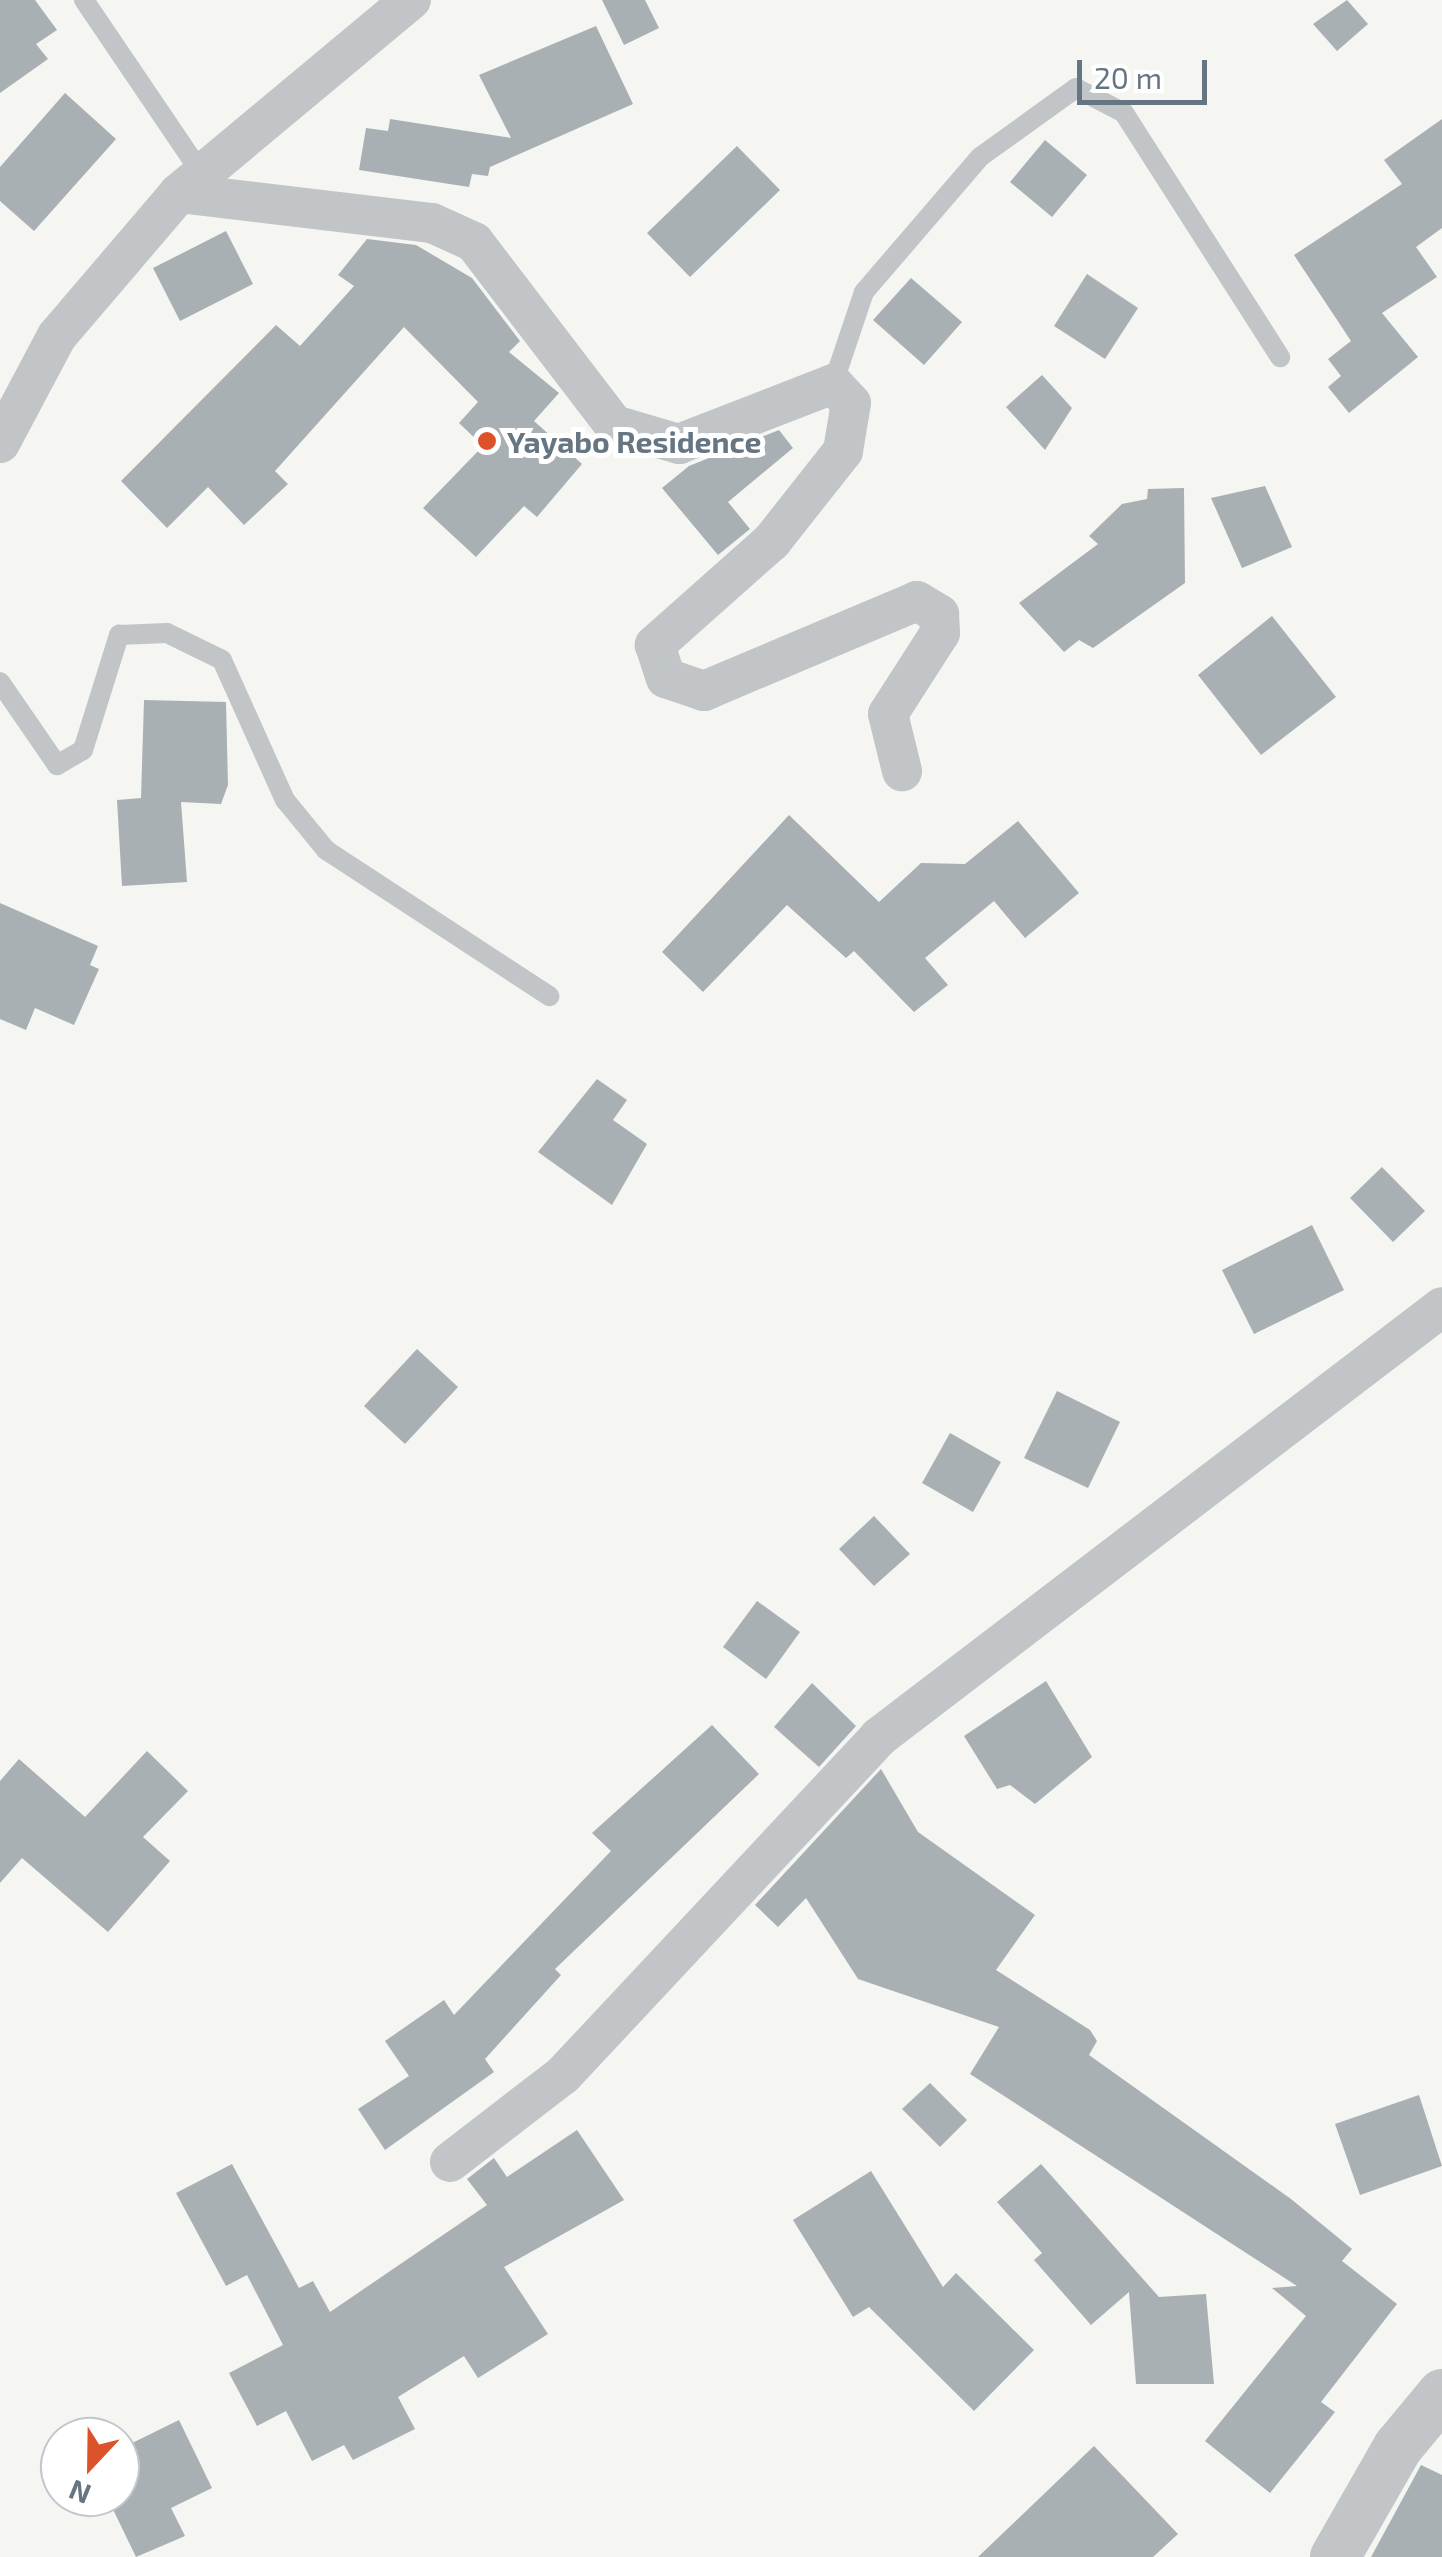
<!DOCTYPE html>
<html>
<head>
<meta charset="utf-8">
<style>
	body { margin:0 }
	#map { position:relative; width:1442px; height:2557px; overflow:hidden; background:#f5f5f2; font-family:"Exo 2",sans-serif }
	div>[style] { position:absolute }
	.building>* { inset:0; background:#a8b0b4 }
	.service>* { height:20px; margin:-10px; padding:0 10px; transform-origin:10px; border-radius:10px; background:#c1c5c8 }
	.minor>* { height:40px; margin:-20px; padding:0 20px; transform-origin:20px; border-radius:20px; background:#c1c5c8 }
	.tertiary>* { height:50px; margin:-25px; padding:0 25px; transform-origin:25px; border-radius:25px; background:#c1c5c8 }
	.dots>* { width:28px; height:28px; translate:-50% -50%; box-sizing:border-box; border:5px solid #fff; border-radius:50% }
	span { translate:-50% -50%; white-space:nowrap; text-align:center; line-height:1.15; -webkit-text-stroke:10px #fff; paint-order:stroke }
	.poi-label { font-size:30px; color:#657582; font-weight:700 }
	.left { translate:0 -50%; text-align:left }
	.north { position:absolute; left:40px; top:2417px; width:100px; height:100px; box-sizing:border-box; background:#fff; border:2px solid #c1c8cd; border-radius:50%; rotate:202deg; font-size:28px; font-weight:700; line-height:40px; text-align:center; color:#657582 }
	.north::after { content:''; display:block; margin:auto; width:35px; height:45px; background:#dc532b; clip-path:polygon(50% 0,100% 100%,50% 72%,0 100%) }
	.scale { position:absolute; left:1077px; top:60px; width:130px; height:45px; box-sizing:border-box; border:5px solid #657582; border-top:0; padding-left:12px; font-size:30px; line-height:35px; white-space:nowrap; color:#657582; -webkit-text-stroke:8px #fff; paint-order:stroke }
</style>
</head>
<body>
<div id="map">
	<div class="building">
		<div style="clip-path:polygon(0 0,35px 0,57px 30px,36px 44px,48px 59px,0 93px)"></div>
		<div style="clip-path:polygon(602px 0,645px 0,659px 28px,624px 45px)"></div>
		<div style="clip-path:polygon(1347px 0,1368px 24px,1337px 51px,1313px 24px)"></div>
		<div style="clip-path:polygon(596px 26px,633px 104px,490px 167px,488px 176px,472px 174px,469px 187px,359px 170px,366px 128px,388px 131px,390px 119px,511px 138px,479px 75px)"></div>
		<div style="clip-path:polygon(65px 93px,116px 139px,34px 231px,0 201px,0 167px)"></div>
		<div style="clip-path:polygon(1442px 119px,1442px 228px,1416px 247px,1437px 277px,1382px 313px,1418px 357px,1349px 413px,1328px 387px,1341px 376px,1328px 359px,1351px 341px,1294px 255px,1402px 184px,1384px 160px)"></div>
		<div style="clip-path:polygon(1045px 140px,1087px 175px,1052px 217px,1010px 182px)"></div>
		<div style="clip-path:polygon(737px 146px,780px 190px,690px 277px,647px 233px)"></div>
		<div style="clip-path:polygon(226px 231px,253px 284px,180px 321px,153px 268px)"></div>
		<div style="clip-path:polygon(367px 239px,416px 245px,472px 278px,520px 341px,509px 352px,559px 393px,534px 421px,582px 464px,537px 517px,524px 506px,476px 557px,423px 508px,483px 446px,459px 423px,478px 402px,404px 327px,275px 471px,288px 484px,244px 525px,208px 487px,167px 528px,121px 481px,276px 325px,300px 346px,354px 286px,338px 275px)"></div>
		<div style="clip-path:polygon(1087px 274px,1138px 308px,1105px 359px,1054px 326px)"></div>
		<div style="clip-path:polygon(911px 278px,962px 322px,924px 365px,873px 320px)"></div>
		<div style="clip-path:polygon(1042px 375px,1072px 408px,1045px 450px,1006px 407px)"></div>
		<div style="clip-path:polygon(779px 430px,793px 448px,728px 502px,750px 529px,718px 555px,662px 488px,689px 466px)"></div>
		<div style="clip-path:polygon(1265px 486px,1292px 547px,1242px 568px,1211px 498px)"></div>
		<div style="clip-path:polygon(1184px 488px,1185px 583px,1093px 648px,1079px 640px,1064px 652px,1019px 603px,1098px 544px,1089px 536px,1122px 504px,1147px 499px,1148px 489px)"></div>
		<div style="clip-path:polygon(1272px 616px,1336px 697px,1261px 755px,1198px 675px)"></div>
		<div style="clip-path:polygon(144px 700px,226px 702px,228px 785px,221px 804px,181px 802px,187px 882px,122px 886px,117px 800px,141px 798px)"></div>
		<div style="clip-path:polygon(789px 815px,879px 902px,921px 863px,965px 864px,1018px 821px,1079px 893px,1025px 938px,994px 901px,925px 958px,948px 985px,914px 1012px,854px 951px,846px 958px,787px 905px,703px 992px,662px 952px)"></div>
		<div style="clip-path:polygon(0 903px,98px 946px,90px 965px,99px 969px,74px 1025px,35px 1008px,26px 1030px,0 1019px)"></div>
		<div style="clip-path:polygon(597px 1079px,627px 1100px,613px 1120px,647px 1144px,612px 1205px,538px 1152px)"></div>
		<div style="clip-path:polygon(1382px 1167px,1425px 1211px,1393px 1242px,1350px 1198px)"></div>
		<div style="clip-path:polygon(1312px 1225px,1344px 1290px,1254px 1334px,1222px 1270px)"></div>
		<div style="clip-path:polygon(417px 1349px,458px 1387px,405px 1444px,364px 1406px)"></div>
		<div style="clip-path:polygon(1057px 1391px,1120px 1422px,1088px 1488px,1024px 1458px)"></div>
		<div style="clip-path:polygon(950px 1433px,1001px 1462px,973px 1512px,922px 1483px)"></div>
		<div style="clip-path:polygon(874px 1516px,910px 1554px,874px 1586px,839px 1549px)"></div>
		<div style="clip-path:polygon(757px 1601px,800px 1632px,766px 1679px,723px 1647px)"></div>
		<div style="clip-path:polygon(1046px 1681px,1092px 1757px,1035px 1804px,1010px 1785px,997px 1789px,964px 1736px)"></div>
		<div style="clip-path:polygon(812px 1683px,856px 1726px,819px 1767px,774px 1727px)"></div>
		<div style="clip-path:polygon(712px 1725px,759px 1774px,555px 1969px,561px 1975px,485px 2059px,494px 2072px,385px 2150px,358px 2109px,409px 2076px,385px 2041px,444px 2000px,454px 2015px,611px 1851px,592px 1833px)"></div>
		<div style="clip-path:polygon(147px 1751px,188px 1791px,143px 1837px,170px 1861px,108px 1932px,22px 1858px,0 1883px,0 1781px,19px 1759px,85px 1817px)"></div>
		<div style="clip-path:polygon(881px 1769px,918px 1832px,1035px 1915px,996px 1970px,1090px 2030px,1097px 2041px,1089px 2055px,1291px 2199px,1352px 2249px,1342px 2261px,1397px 2304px,1321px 2402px,1335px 2412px,1270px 2493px,1205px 2441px,1306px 2316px,1272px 2288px,1297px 2286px,970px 2074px,999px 2027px,858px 1979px,806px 1898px,778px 1927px,755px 1905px)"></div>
		<div style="clip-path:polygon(930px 2083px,967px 2120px,940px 2147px,902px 2109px)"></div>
		<div style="clip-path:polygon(1419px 2095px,1442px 2166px,1360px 2195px,1335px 2124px)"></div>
		<div style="clip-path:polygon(577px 2130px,624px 2200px,504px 2267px,548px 2334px,478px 2378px,464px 2356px,398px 2397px,415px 2429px,353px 2460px,344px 2445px,312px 2461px,286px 2411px,257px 2426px,229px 2373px,283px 2345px,247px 2275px,226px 2286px,176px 2193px,232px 2164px,299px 2288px,313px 2281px,330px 2312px,487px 2205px,467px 2179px,494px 2158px,507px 2177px)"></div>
		<div style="clip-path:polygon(1041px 2164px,1159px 2297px,1206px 2294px,1214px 2384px,1136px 2384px,1129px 2292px,1091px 2325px,1034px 2260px,1042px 2253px,997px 2202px)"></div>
		<div style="clip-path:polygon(871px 2171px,943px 2287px,956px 2273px,1034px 2350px,974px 2411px,869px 2307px,853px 2317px,793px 2220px)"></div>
		<div style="clip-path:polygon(179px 2420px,212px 2488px,171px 2508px,185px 2536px,136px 2557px,107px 2497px,120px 2497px,120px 2449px)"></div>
		<div style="clip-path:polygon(1094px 2446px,1178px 2534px,1153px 2557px,978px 2557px)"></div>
		<div style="clip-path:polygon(1421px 2465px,1442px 2475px,1442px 2557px,1371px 2557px)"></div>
	</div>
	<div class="service">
		<div style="left:84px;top:0;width:210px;rotate:55.9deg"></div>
		<div style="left:833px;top:384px;width:97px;rotate:-71.4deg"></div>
		<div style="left:864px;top:292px;width:178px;rotate:-49.3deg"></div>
		<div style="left:980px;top:157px;width:118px;rotate:-35.7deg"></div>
		<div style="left:1076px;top:88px;width:54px;rotate:27.5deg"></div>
		<div style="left:1124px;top:113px;width:290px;rotate:57.4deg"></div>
		<div style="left:0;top:682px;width:101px;rotate:55.5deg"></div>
		<div style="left:57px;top:765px;width:30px;rotate:-30deg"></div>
		<div style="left:83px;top:750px;width:121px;rotate:-72.6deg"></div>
		<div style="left:119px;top:635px;width:48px;rotate:-2.4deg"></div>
		<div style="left:167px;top:633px;width:61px;rotate:26.1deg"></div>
		<div style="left:222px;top:660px;width:154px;rotate:65.8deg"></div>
		<div style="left:285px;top:800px;width:65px;rotate:50.6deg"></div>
		<div style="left:326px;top:850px;width:267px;rotate:33.2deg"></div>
	</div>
	<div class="minor">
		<div style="left:179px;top:193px;width:255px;rotate:6.8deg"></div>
		<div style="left:432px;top:223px;width:46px;rotate:24.3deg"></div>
		<div style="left:474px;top:242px;width:230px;rotate:52.6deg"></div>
		<div style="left:614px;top:425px;width:68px;rotate:16.3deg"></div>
		<div style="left:679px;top:444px;width:165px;rotate:-21.3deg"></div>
		<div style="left:833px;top:384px;width:26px;rotate:47deg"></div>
		<div style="left:851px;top:403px;width:49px;rotate:99.5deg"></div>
		<div style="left:843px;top:451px;width:115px;rotate:128.3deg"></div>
		<div style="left:772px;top:541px;width:157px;rotate:138.4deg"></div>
		<div style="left:655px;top:645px;width:35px;rotate:72deg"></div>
		<div style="left:666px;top:678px;width:40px;rotate:18.9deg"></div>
		<div style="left:704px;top:691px;width:231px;rotate:-22.9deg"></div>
		<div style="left:917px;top:601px;width:26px;rotate:31deg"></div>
		<div style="left:939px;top:614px;width:19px;rotate:87deg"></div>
		<div style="left:940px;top:633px;width:96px;rotate:122.7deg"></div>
		<div style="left:888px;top:714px;width:59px;rotate:76.2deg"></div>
		<div style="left:0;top:443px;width:121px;rotate:-62deg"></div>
		<div style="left:57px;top:336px;width:188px;rotate:-49.5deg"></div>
		<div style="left:179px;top:193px;width:302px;rotate:-39.8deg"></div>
		<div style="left:450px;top:2162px;width:143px;rotate:-37.6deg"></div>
		<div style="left:563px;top:2075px;width:463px;rotate:-46.9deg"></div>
		<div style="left:879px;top:1737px;width:708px;rotate:-37.37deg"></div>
	</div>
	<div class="tertiary">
		<div style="left:1335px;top:2557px;width:127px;rotate:-60.2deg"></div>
		<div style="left:1398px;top:2447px;width:69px;rotate:-50.3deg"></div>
	</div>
	<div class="dots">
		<div style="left:487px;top:441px;background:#dc532b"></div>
	</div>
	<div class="poi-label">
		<span class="left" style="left:507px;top:441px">Yayabo Residence</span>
	</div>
	<div class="north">N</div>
	<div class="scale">20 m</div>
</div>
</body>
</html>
